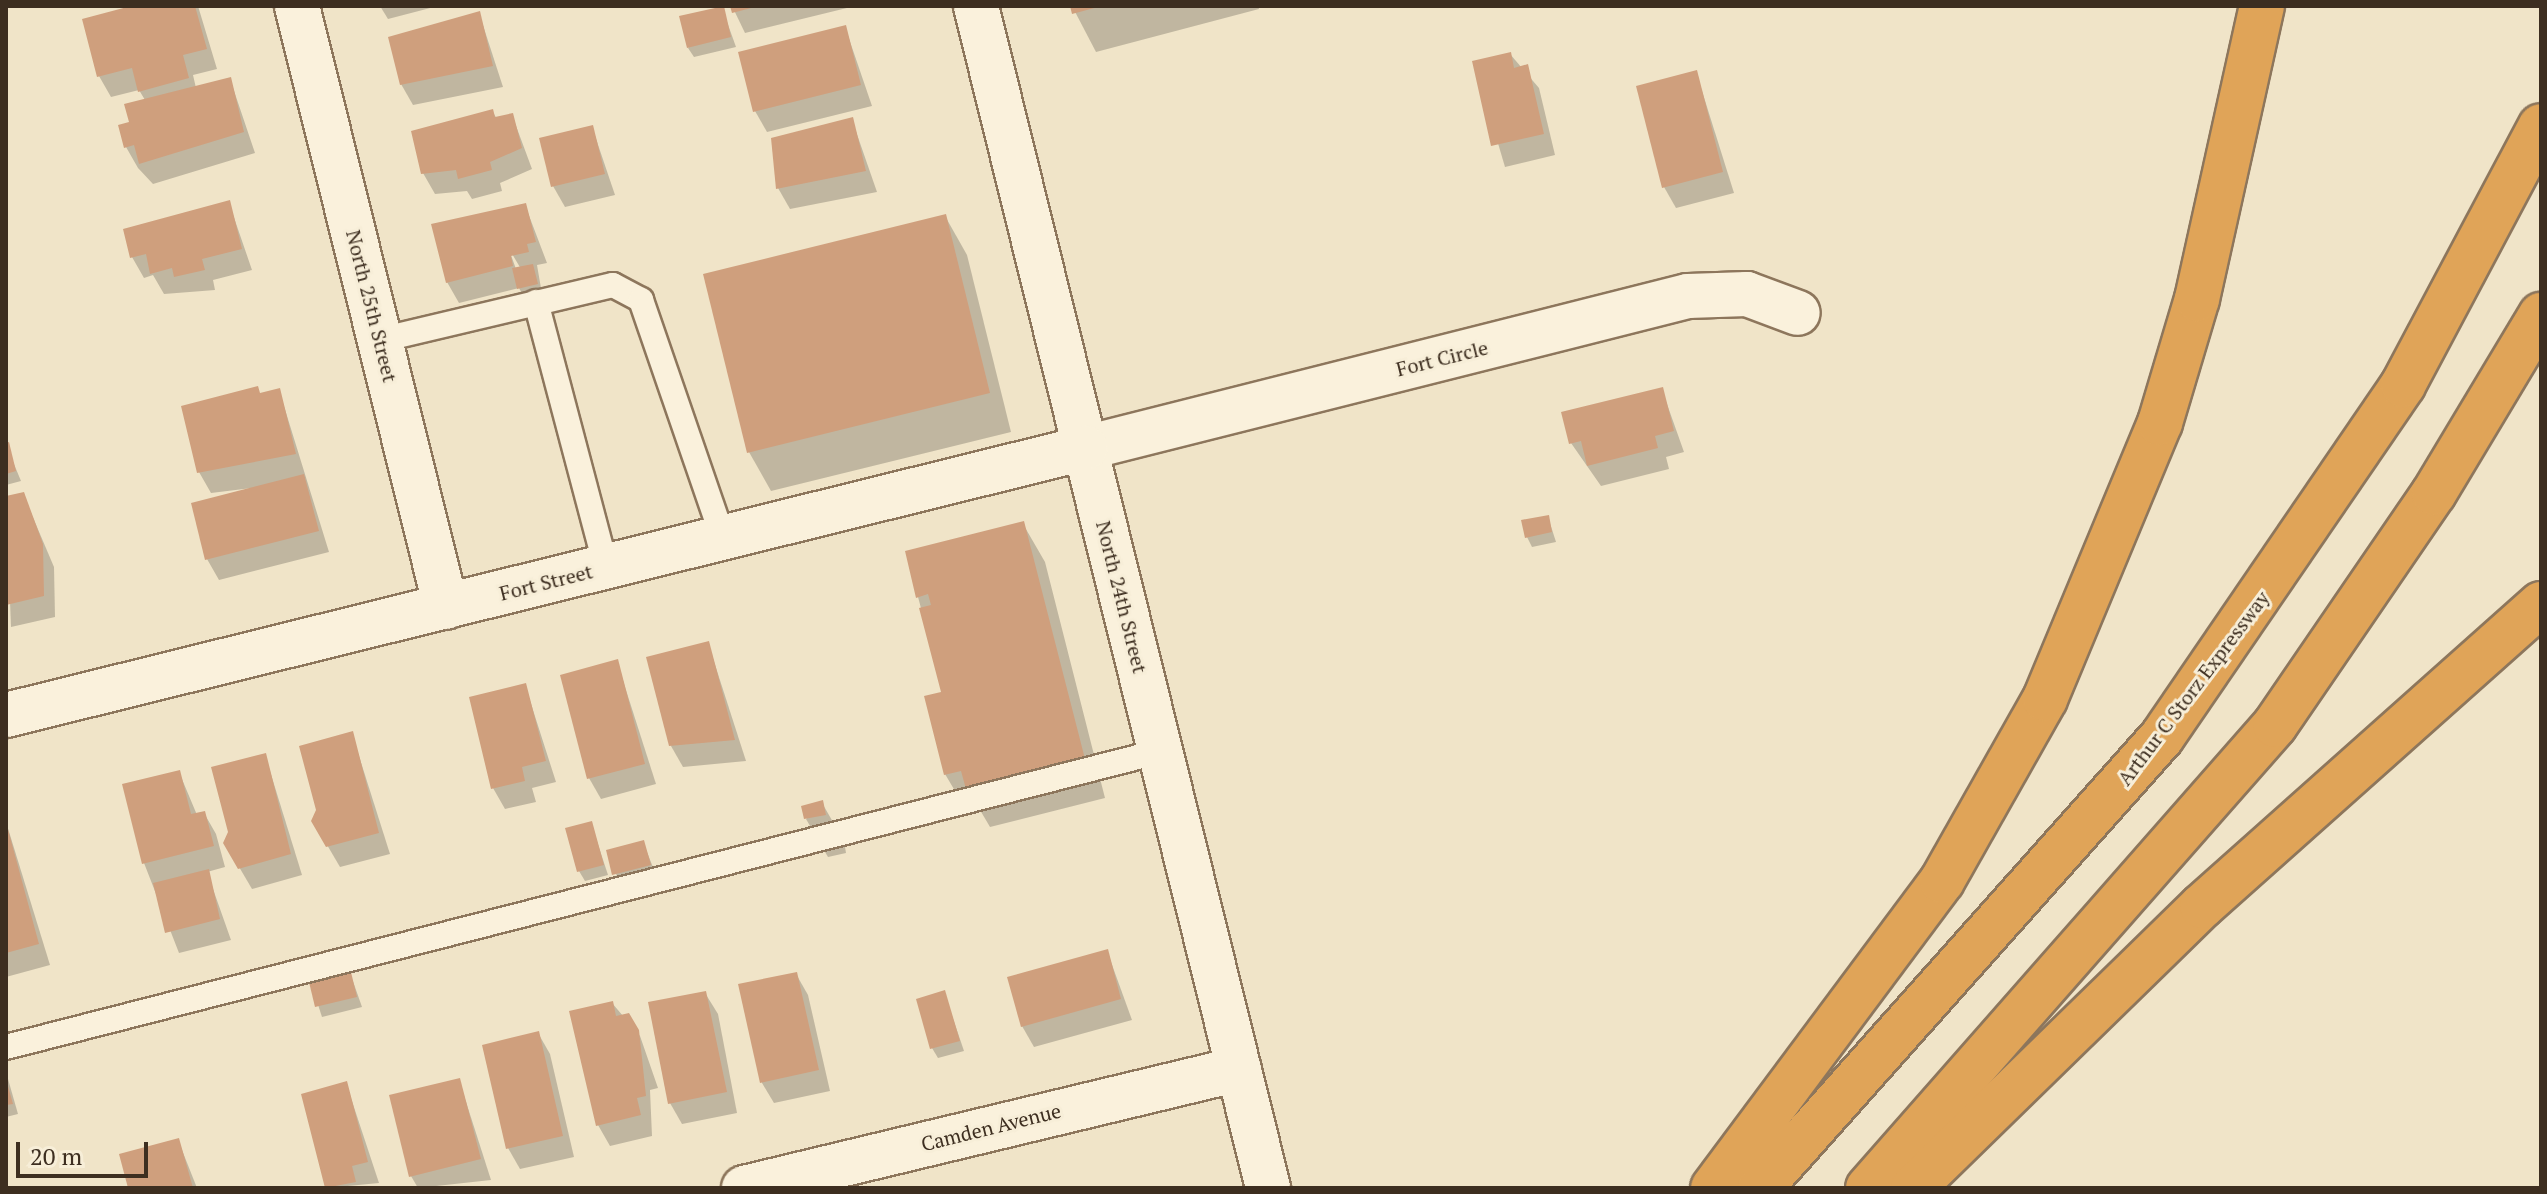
<!DOCTYPE html>
<html>
<head>
<meta charset="utf-8">
<style>
	body { margin:0 }
	#map { position:relative; width:2547px; height:1194px; overflow:hidden; background:#f0e4c8; font-family:"PT Serif",serif }
	div>[style] { position:absolute }
	.shadow>* { inset:0; background:#0003 }
	.building>* { inset:0; background:#cf9f7d }
	.roads { filter:drop-shadow(2px 0 #8d765c) drop-shadow(-2px 0 #8d765c) drop-shadow(0 2px #8d765c) drop-shadow(0 -2px #8d765c) }
	.lane>* { height:24px; margin:-12px; padding:0 12px; transform-origin:12px; border-radius:12px; background:#faf1dc }
	.street>* { height:44px; margin:-22px; padding:0 22px; transform-origin:22px; border-radius:22px; background:#faf1dc }
	.secondary>* { height:44px; margin:-22px; padding:0 22px; transform-origin:22px; border-radius:22px; background:#faf1dc }
	.highway>* { height:44px; margin:-22px; padding:0 22px; transform-origin:22px; border-radius:22px; background:#e0a458 }
	span { translate:-50% -50%; white-space:nowrap; text-align:center; line-height:1.15; -webkit-text-stroke:6px #f7eed8; paint-order:stroke }
	.street-label { font-size:20px; color:#3d2e20 }
	.frame { position:absolute; inset:0; border:8px solid #3d2e20; pointer-events:none }
	.scale { position:absolute; left:16px; top:1142px; width:132px; height:36px; box-sizing:border-box; border:4px solid #3d2e20; border-top:0; padding-left:10px; font-size:24px; line-height:28px; white-space:nowrap; color:#3d2e20; -webkit-text-stroke:6px #f7eed8; paint-order:stroke }
</style>
</head>
<body>
<div id="map">
	<div class="shadow">
		<div style="clip-path:polygon(138px 6px,198px 6px,217px 69px,193px 75px,196px 88px,230px 79px,255px 153px,153px 184px,138px 168px,126px 147px,145px 100px,139px 90px,111px 97px,99px 76px)"></div>
		<div style="clip-path:polygon(380px 6px,438px 6px,388px 19px)"></div>
		<div style="clip-path:polygon(732px 6px,851px 6px,851px 7px,745px 33px)"></div>
		<div style="clip-path:polygon(1072px 6px,1258px 6px,1259px 9px,1096px 52px)"></div>
		<div style="clip-path:polygon(722px 8px,736px 47px,694px 57px,688px 48px)"></div>
		<div style="clip-path:polygon(479px 13px,503px 87px,413px 105px,401px 84px)"></div>
		<div style="clip-path:polygon(845px 27px,872px 106px,767px 132px,755px 111px)"></div>
		<div style="clip-path:polygon(1510px 54px,1539px 88px,1555px 155px,1505px 167px,1474px 62px)"></div>
		<div style="clip-path:polygon(1696px 72px,1734px 193px,1676px 208px,1664px 187px)"></div>
		<div style="clip-path:polygon(492px 111px,497px 119px,512px 115px,532px 169px,500px 183px,502px 191px,472px 199px,467px 191px,435px 194px,423px 173px)"></div>
		<div style="clip-path:polygon(852px 120px,877px 192px,790px 209px,778px 188px)"></div>
		<div style="clip-path:polygon(592px 127px,615px 195px,565px 207px,553px 186px)"></div>
		<div style="clip-path:polygon(229px 203px,252px 270px,213px 280px,215px 290px,164px 294px,153px 275px,144px 278px,132px 257px)"></div>
		<div style="clip-path:polygon(evenodd,525px 205px,547px 263px,537px 265px,542px 294px,525px 299px,519px 288px,459px 303px,447px 282px,525px 205px,508px 247px,521px 269px,516px 269px,508px 247px)"></div>
		<div style="clip-path:polygon(945px 216px,967px 255px,1011px 432px,771px 491px,749px 452px)"></div>
		<div style="clip-path:polygon(279px 390px,329px 552px,219px 580px,207px 559px,267px 486px,211px 493px,199px 472px)"></div>
		<div style="clip-path:polygon(1662px 390px,1684px 452px,1666px 457px,1669px 469px,1601px 486px,1571px 443px)"></div>
		<div style="clip-path:polygon(6px 445px,21px 481px,6px 485px)"></div>
		<div style="clip-path:polygon(23px 494px,54px 567px,55px 617px,11px 627px,6px 498px)"></div>
		<div style="clip-path:polygon(1548px 517px,1556px 542px,1532px 547px,1527px 537px)"></div>
		<div style="clip-path:polygon(1023px 524px,1045px 562px,1105px 798px,990px 827px,980px 810px,968px 813px,945px 774px,944px 694px,918px 597px)"></div>
		<div style="clip-path:polygon(708px 643px,746px 761px,683px 767px,671px 746px)"></div>
		<div style="clip-path:polygon(617px 662px,656px 784px,601px 799px,589px 778px)"></div>
		<div style="clip-path:polygon(525px 685px,556px 782px,532px 788px,536px 802px,505px 809px,493px 788px)"></div>
		<div style="clip-path:polygon(352px 734px,390px 854px,340px 867px,313px 821px)"></div>
		<div style="clip-path:polygon(265px 755px,302px 875px,252px 889px,225px 843px)"></div>
		<div style="clip-path:polygon(179px 772px,197px 815px,204px 813px,216px 834px,225px 867px,207px 872px,231px 940px,179px 953px,144px 863px)"></div>
		<div style="clip-path:polygon(822px 803px,844px 841px,846px 853px,828px 857px,806px 819px)"></div>
		<div style="clip-path:polygon(6px 822px,50px 965px,6px 977px)"></div>
		<div style="clip-path:polygon(591px 823px,608px 875px,585px 881px,579px 871px)"></div>
		<div style="clip-path:polygon(643px 842px,656px 875px,620px 885px,608px 851px)"></div>
		<div style="clip-path:polygon(1107px 951px,1132px 1020px,1034px 1047px,1022px 1026px)"></div>
		<div style="clip-path:polygon(349px 970px,362px 1007px,322px 1017px,310px 980px)"></div>
		<div style="clip-path:polygon(796px 974px,808px 995px,830px 1091px,774px 1103px,762px 1083px,741px 986px)"></div>
		<div style="clip-path:polygon(944px 992px,964px 1051px,938px 1058px,932px 1048px)"></div>
		<div style="clip-path:polygon(705px 993px,718px 1014px,737px 1113px,682px 1124px,670px 1103px)"></div>
		<div style="clip-path:polygon(612px 1003px,640px 1036px,658px 1088px,650px 1090px,652px 1136px,610px 1146px,598px 1125px)"></div>
		<div style="clip-path:polygon(538px 1033px,550px 1054px,574px 1157px,520px 1169px,508px 1148px)"></div>
		<div style="clip-path:polygon(6px 1072px,18px 1114px,6px 1117px)"></div>
		<div style="clip-path:polygon(459px 1080px,491px 1180px,418px 1188px,411px 1176px)"></div>
		<div style="clip-path:polygon(346px 1083px,379px 1183px,327px 1188px,303px 1095px)"></div>
		<div style="clip-path:polygon(178px 1140px,197px 1188px,130px 1188px)"></div>
	</div>
	<div class="building">
		<div style="clip-path:polygon(131px 6px,195px 6px,207px 49px,183px 55px,189px 78px,138px 92px,132px 68px,97px 77px,82px 19px)"></div>
		<div style="clip-path:polygon(724px 6px,731px 37px,687px 48px,679px 16px)"></div>
		<div style="clip-path:polygon(730px 6px,755px 6px,755px 7px,732px 13px)"></div>
		<div style="clip-path:polygon(1070px 6px,1098px 6px,1098px 7px,1072px 14px)"></div>
		<div style="clip-path:polygon(480px 11px,493px 66px,400px 85px,388px 37px)"></div>
		<div style="clip-path:polygon(846px 25px,861px 85px,753px 112px,738px 52px)"></div>
		<div style="clip-path:polygon(1511px 52px,1514px 68px,1528px 64px,1544px 134px,1491px 146px,1472px 61px)"></div>
		<div style="clip-path:polygon(1697px 70px,1723px 172px,1662px 188px,1636px 86px)"></div>
		<div style="clip-path:polygon(231px 77px,244px 132px,139px 164px,134px 145px,124px 148px,118px 125px,129px 122px,124px 104px)"></div>
		<div style="clip-path:polygon(493px 109px,495px 117px,513px 113px,522px 148px,490px 162px,492px 170px,458px 179px,456px 170px,421px 174px,411px 131px)"></div>
		<div style="clip-path:polygon(853px 117px,866px 171px,776px 189px,771px 138px)"></div>
		<div style="clip-path:polygon(593px 125px,605px 174px,551px 187px,539px 138px)"></div>
		<div style="clip-path:polygon(230px 200px,242px 249px,202px 259px,205px 270px,174px 277px,172px 268px,150px 274px,146px 254px,130px 258px,123px 229px)"></div>
		<div style="clip-path:polygon(526px 203px,536px 242px,527px 244px,529px 252px,511px 256px,513px 266px,446px 283px,431px 224px)"></div>
		<div style="clip-path:polygon(946px 214px,990px 393px,747px 453px,703px 274px)"></div>
		<div style="clip-path:polygon(533px 264px,538px 284px,517px 289px,512px 268px)"></div>
		<div style="clip-path:polygon(258px 386px,260px 393px,280px 388px,296px 454px,197px 473px,181px 406px)"></div>
		<div style="clip-path:polygon(1663px 387px,1674px 431px,1655px 436px,1658px 448px,1587px 466px,1581px 441px,1569px 444px,1561px 412px)"></div>
		<div style="clip-path:polygon(9px 442px,16px 471px,6px 474px,6px 443px)"></div>
		<div style="clip-path:polygon(304px 474px,319px 531px,205px 560px,191px 503px)"></div>
		<div style="clip-path:polygon(24px 492px,43px 544px,44px 596px,6px 605px,6px 496px)"></div>
		<div style="clip-path:polygon(1549px 515px,1552px 532px,1525px 538px,1521px 520px)"></div>
		<div style="clip-path:polygon(1024px 521px,1085px 759px,966px 789px,961px 771px,944px 775px,924px 696px,941px 692px,919px 608px,931px 605px,928px 594px,916px 598px,905px 551px)"></div>
		<div style="clip-path:polygon(709px 641px,735px 740px,669px 746px,646px 657px)"></div>
		<div style="clip-path:polygon(618px 659px,645px 764px,587px 779px,560px 675px)"></div>
		<div style="clip-path:polygon(526px 683px,546px 761px,522px 767px,525px 781px,491px 789px,469px 697px)"></div>
		<div style="clip-path:polygon(353px 731px,379px 833px,326px 847px,311px 821px,316px 810px,299px 746px)"></div>
		<div style="clip-path:polygon(266px 753px,291px 854px,238px 869px,223px 843px,228px 832px,211px 767px)"></div>
		<div style="clip-path:polygon(180px 770px,191px 814px,205px 811px,214px 846px,142px 864px,122px 784px)"></div>
		<div style="clip-path:polygon(823px 800px,826px 815px,804px 819px,801px 806px)"></div>
		<div style="clip-path:polygon(592px 821px,604px 865px,577px 872px,565px 828px)"></div>
		<div style="clip-path:polygon(6px 822px,39px 944px,6px 953px)"></div>
		<div style="clip-path:polygon(644px 840px,651px 865px,612px 875px,606px 850px)"></div>
		<div style="clip-path:polygon(209px 869px,220px 919px,165px 933px,153px 883px)"></div>
		<div style="clip-path:polygon(1108px 949px,1121px 999px,1021px 1027px,1007px 977px)"></div>
		<div style="clip-path:polygon(350px 968px,357px 997px,315px 1007px,308px 978px)"></div>
		<div style="clip-path:polygon(797px 972px,819px 1070px,760px 1083px,738px 984px)"></div>
		<div style="clip-path:polygon(945px 990px,960px 1041px,930px 1049px,916px 999px)"></div>
		<div style="clip-path:polygon(706px 991px,727px 1092px,668px 1104px,648px 1002px)"></div>
		<div style="clip-path:polygon(613px 1001px,616px 1016px,629px 1013px,639px 1030px,646px 1096px,637px 1098px,641px 1115px,596px 1126px,569px 1011px)"></div>
		<div style="clip-path:polygon(539px 1031px,563px 1136px,506px 1149px,482px 1045px)"></div>
		<div style="clip-path:polygon(460px 1078px,481px 1159px,409px 1177px,389px 1095px)"></div>
		<div style="clip-path:polygon(6px 1079px,13px 1104px,6px 1105px)"></div>
		<div style="clip-path:polygon(347px 1081px,368px 1162px,352px 1166px,356px 1182px,325px 1188px,301px 1094px)"></div>
		<div style="clip-path:polygon(179px 1138px,193px 1188px,128px 1188px,119px 1154px)"></div>
	</div>
	<div class="roads">
		<div class="lane">
			<div style="left:536px;top:302px;width:274px;rotate:75.2deg"></div>
			<div style="left:380px;top:340px;width:239px;rotate:-13.3deg"></div>
			<div style="left:613px;top:285px;width:32px;rotate:28deg"></div>
			<div style="left:641px;top:300px;width:252px;rotate:71deg"></div>
			<div style="left:6px;top:1047px;width:1192px;rotate:-14.37deg"></div>
		</div>
		<div class="street">
			<div style="left:297px;top:6px;width:619px;rotate:76.08deg"></div>
			<div style="left:1085px;top:448px;width:622px;rotate:-14.15deg"></div>
			<div style="left:1688px;top:296px;width:59px;rotate:-1.9deg"></div>
			<div style="left:1747px;top:294px;width:54px;rotate:20.4deg"></div>
			<div style="left:744px;top:1188px;width:509px;rotate:-13.52deg"></div>
		</div>
		<div class="secondary">
			<div style="left:976px;top:6px;width:1218px;rotate:76.12deg"></div>
			<div style="left:6px;top:715px;width:1112px;rotate:-13.9deg"></div>
		</div>
		<div class="highway">
			<div style="left:1713px;top:1188px;width:383px;rotate:-53.3deg"></div>
			<div style="left:1942px;top:881px;width:209px;rotate:-60.5deg"></div>
			<div style="left:2045px;top:699px;width:299px;rotate:-67.4deg"></div>
			<div style="left:2160px;top:423px;width:129px;rotate:-73.4deg"></div>
			<div style="left:2197px;top:299px;width:300px;rotate:-77.5deg"></div>
			<div style="left:1760px;top:1188px;width:604px;rotate:-48.29deg"></div>
			<div style="left:2162px;top:737px;width:427px;rotate:-55.6deg"></div>
			<div style="left:2403px;top:385px;width:293px;rotate:-62deg"></div>
			<div style="left:1868px;top:1188px;width:616px;rotate:-48.68deg"></div>
			<div style="left:2275px;top:725px;width:281px;rotate:-55.6deg"></div>
			<div style="left:2434px;top:493px;width:208px;rotate:-59deg"></div>
			<div style="left:1913px;top:1188px;width:404px;rotate:-44.3deg"></div>
			<div style="left:2202px;top:906px;width:454px;rotate:-41.7deg"></div>
		</div>
	</div>
	<div class="street-label">
		<span style="left:372px;top:306px;rotate:76deg">North 25th Street</span>
		<span style="left:1442px;top:358px;rotate:-14deg">Fort Circle</span>
		<span style="left:546px;top:582px;rotate:-14deg">Fort Street</span>
		<span style="left:1122px;top:597px;rotate:76deg">North 24th Street</span>
		<span style="left:2193px;top:688px;rotate:-53deg">Arthur C Storz Expressway</span>
		<span style="left:991px;top:1127px;rotate:-14deg">Camden Avenue</span>
	</div>
	<div class="frame"></div>
	<div class="scale">20 m</div>
</div>
</body>
</html>
